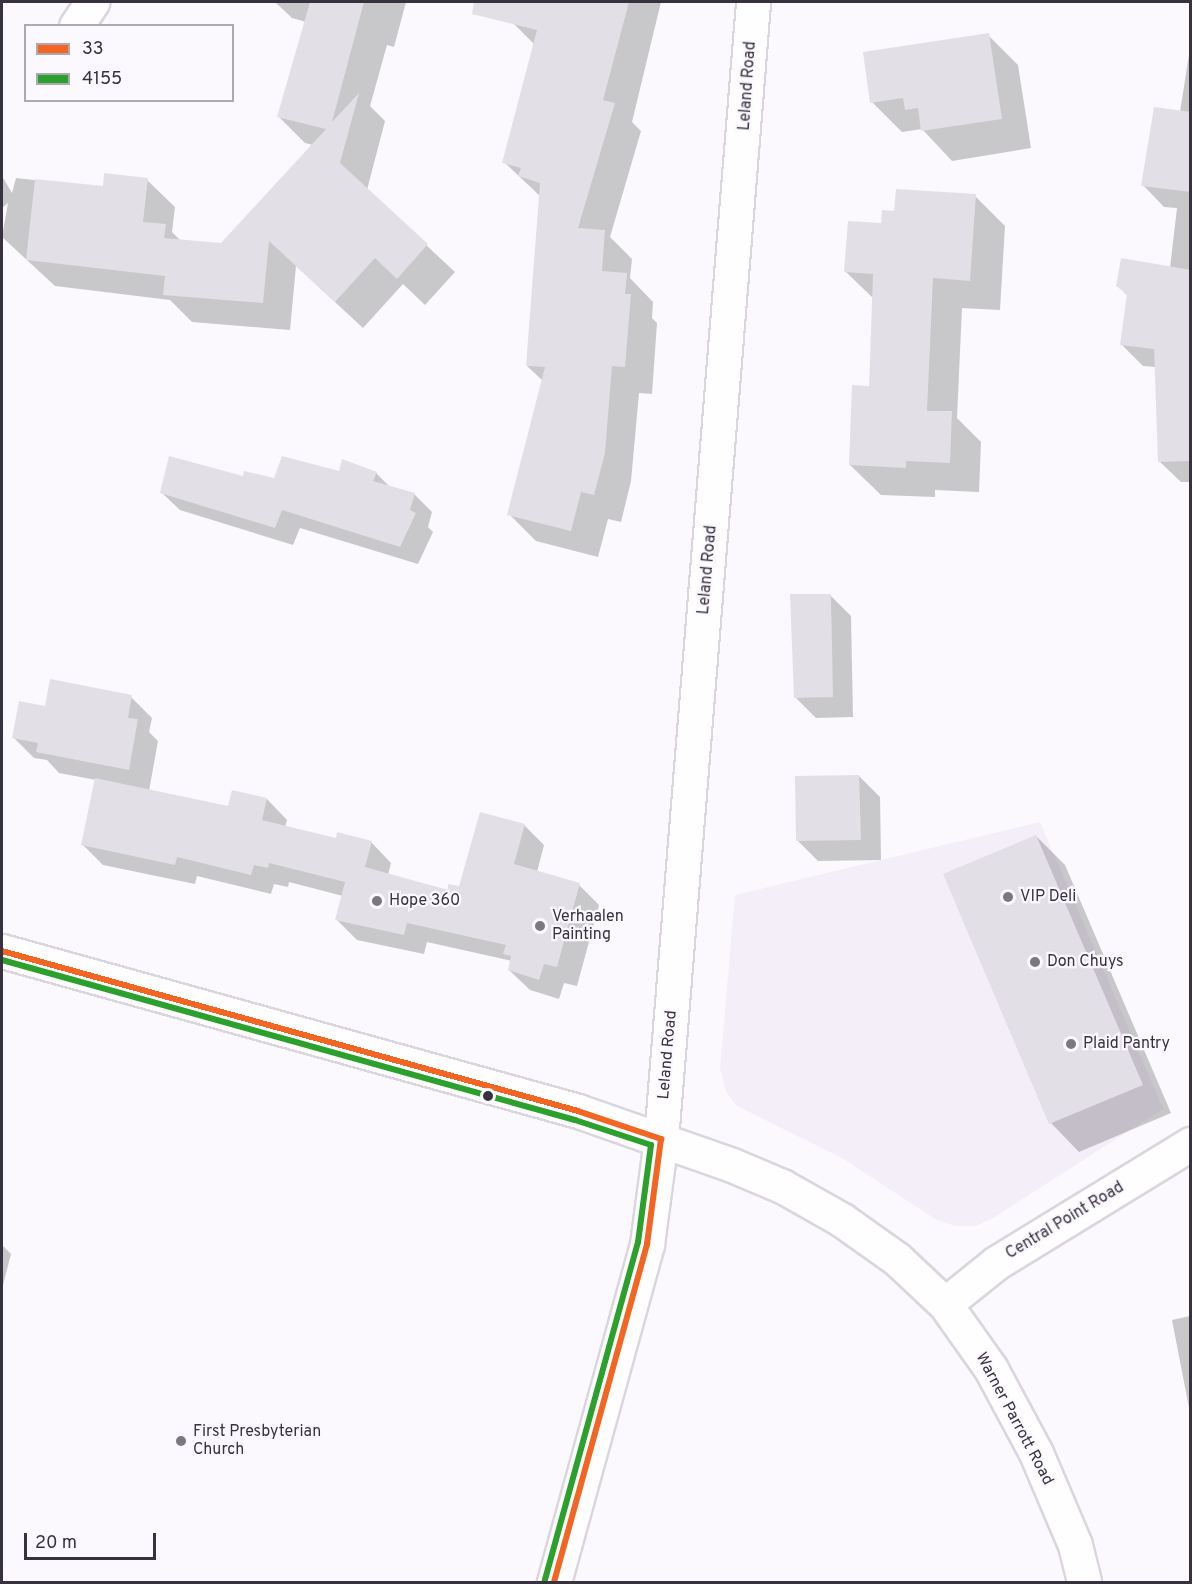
<!DOCTYPE html>
<html>
<head>
<meta charset="utf-8">
<style>
	body { margin:0 }
	#map { position:relative; width:1192px; height:1584px; overflow:hidden; background:#fbf9fd; font-family:Overpass,sans-serif }
	div>[style] { position:absolute }
	.built>* { inset:0; background:#f4eef9 }
	.shadow>* { inset:0; background:#0003 }
	.building>* { inset:0; background:#e3dfe6 }
	.roads { filter:drop-shadow(2px 0 #dbd6de) drop-shadow(-2px 0 #dbd6de) drop-shadow(0 2px #dbd6de) drop-shadow(0 -2px #dbd6de) }
	.street>* { height:33px; margin:-16.5px; padding:0 16.5px; transform-origin:16.5px; border-radius:16.5px; background:#fefeff }
	.secondary>* { height:33px; margin:-16.5px; padding:0 16.5px; transform-origin:16.5px; border-radius:16.5px; background:#fefeff }
	.bus-1>* { height:6px; margin:-3px; padding:0 3px; transform-origin:3px; border-radius:3px; background:#f26522 }
	.bus-2>* { height:6px; margin:-3px; padding:0 3px; transform-origin:3px; border-radius:3px; background:#2ca02c }
	.dots>* { width:16px; height:16px; translate:-50% -50%; box-sizing:border-box; border:3px solid #fbf8fe; border-radius:50% }
	span { translate:-50% -50%; white-space:nowrap; text-align:center; line-height:1.15; -webkit-text-stroke:4.5px #fbf8fe; paint-order:stroke }
	.street-label { font-size:16px; color:#38323e }
	.poi-label { font-size:16px; color:#38323e }
	.left { translate:0 -50%; text-align:left }
	.frame { position:absolute; inset:0; border:3px solid #38323e; pointer-events:none }
	.legend { position:absolute; left:24px; top:24px; width:210px; height:78px; box-sizing:border-box; background:#fbf8fe; border:2px solid #ada9b1; margin:0; padding:8px 10px; list-style:none; font-size:18px; color:#38323e }
	.legend li { display:flex; align-items:center; gap:12px; height:30px }
	.legend b { width:30px; border:2px solid #ada9b1 }
	.scale { position:absolute; left:24px; top:1533px; width:132px; height:27px; box-sizing:border-box; border:3px solid #38323e; border-top:0; padding-left:8px; font-size:18px; line-height:21px; white-space:nowrap; color:#38323e; -webkit-text-stroke:4px #fbf8fe; paint-order:stroke }
</style>
</head>
<body>
<div id="map">
	<div class="built">
		<div style="clip-path:polygon(1040px 822px,1163px 1109px,993px 1218px,976px 1226px,955px 1226px,935px 1219px,842px 1158px,737px 1106px,726px 1092px,720px 1068px,735px 895px)"></div>
	</div>
	<div class="shadow">
		<div style="clip-path:polygon(275px 2px,406px 2px,394px 47px,387px 45px,370px 106px,385px 121px,367px 190px,455px 272px,425px 305px,403px 284px,363px 328px,296px 266px,290px 330px,192px 322px,170px 300px,55px 286px,2px 237px,8px 203px,2px 208px,2px 176px,12px 193px,16px 178px,104px 188px,147px 180px,175px 207px,172px 232px,181px 241px,222px 245px,313px 145px,305px 143px,278px 116px,306px 22px,292px 18px)"></div>
		<div style="clip-path:polygon(508px 2px,661px 2px,632px 122px,641px 131px,610px 237px,632px 259px,630px 278px,653px 302px,652px 318px,657px 323px,652px 394px,639px 393px,631px 481px,621px 522px,608px 519px,598px 557px,536px 541px,509px 514px,543px 381px,527px 366px,541px 197px,504px 162px,535px 45px,513px 23px,516px 10px)"></div>
		<div style="clip-path:polygon(988px 35px,1018px 65px,1031px 148px,952px 161px,922px 129px,902px 132px,872px 102px)"></div>
		<div style="clip-path:polygon(1190px 48px,1190px 482px,1181px 482px,1159px 461px,1156px 367px,1143px 366px,1122px 345px,1128px 296px,1118px 286px,1170px 268px,1177px 208px,1164px 207px,1143px 185px,1180px 112px)"></div>
		<div style="clip-path:polygon(975px 196px,1005px 226px,1000px 310px,962px 308px,957px 418px,981px 442px,979px 492px,935px 490px,935px 497px,881px 495px,850px 465px,870px 387px,874px 299px,846px 272px,895px 213px)"></div>
		<div style="clip-path:polygon(340px 473px,376px 473px,390px 487px,414px 494px,432px 512px,428px 527px,433px 532px,418px 564px,300px 528px,293px 545px,180px 510px,161px 492px,244px 478px,275px 480px)"></div>
		<div style="clip-path:polygon(830px 595px,851px 616px,853px 717px,816px 718px,795px 697px)"></div>
		<div style="clip-path:polygon(131px 697px,152px 718px,149px 732px,158px 741px,149px 791px,229px 808px,233px 792px,267px 799px,287px 820px,285px 827px,337px 840px,371px 842px,391px 863px,388px 875px,449px 892px,460px 887px,524px 825px,544px 845px,537px 872px,579px 885px,599px 905px,577px 986px,564px 983px,559px 999px,530px 990px,509px 970px,512px 961px,427px 942px,424px 954px,357px 940px,337px 920px,343px 896px,289px 882px,288px 887px,274px 884px,271px 894px,197px 876px,195px 884px,103px 865px,83px 845px,96px 780px,59px 773px,47px 760px,34px 758px,13px 737px,46px 708px)"></div>
		<div style="clip-path:polygon(859px 776px,880px 797px,881px 860px,818px 861px,797px 840px)"></div>
		<div style="clip-path:polygon(1036px 836px,1065px 865px,1171px 1113px,1079px 1152px,1051px 1123px,945px 875px)"></div>
		<div style="clip-path:polygon(2px 1245px,11px 1254px,2px 1289px)"></div>
		<div style="clip-path:polygon(1190px 1316px,1190px 1413px,1172px 1320px)"></div>
	</div>
	<div class="building">
		<div style="clip-path:polygon(310px 2px,364px 2px,332px 122px,359px 93px,340px 163px,428px 244px,397px 279px,375px 258px,335px 302px,269px 241px,263px 303px,163px 295px,165px 276px,26px 260px,35px 179px,103px 186px,104px 173px,148px 178px,143px 222px,166px 224px,164px 238px,221px 243px,326px 129px,277px 117px)"></div>
		<div style="clip-path:polygon(474px 2px,629px 2px,603px 100px,615px 103px,578px 228px,605px 230px,602px 271px,627px 273px,625px 294px,631px 294px,625px 367px,612px 366px,605px 453px,594px 495px,581px 492px,571px 531px,507px 515px,545px 367px,526px 366px,540px 183px,518px 176px,521px 168px,502px 163px,537px 30px,472px 14px)"></div>
		<div style="clip-path:polygon(989px 33px,1002px 119px,921px 131px,918px 108px,905px 110px,903px 98px,870px 103px,863px 52px)"></div>
		<div style="clip-path:polygon(1154px 107px,1191px 112px,1191px 192px,1141px 186px)"></div>
		<div style="clip-path:polygon(896px 189px,976px 194px,970px 281px,933px 278px,927px 411px,952px 411px,950px 463px,906px 461px,906px 468px,849px 465px,852px 385px,869px 386px,873px 274px,844px 272px,848px 221px,881px 223px,882px 210px,894px 211px)"></div>
		<div style="clip-path:polygon(1121px 258px,1191px 270px,1191px 461px,1158px 462px,1154px 349px,1120px 345px,1127px 294px,1116px 286px)"></div>
		<div style="clip-path:polygon(169px 456px,243px 476px,244px 471px,274px 478px,282px 456px,339px 471px,342px 459px,377px 472px,373px 481px,415px 493px,410px 510px,416px 513px,400px 547px,282px 510px,275px 528px,160px 493px)"></div>
		<div style="clip-path:polygon(790px 594px,831px 594px,833px 697px,794px 698px)"></div>
		<div style="clip-path:polygon(50px 679px,132px 695px,128px 718px,138px 719px,129px 770px,36px 752px,38px 743px,12px 738px,19px 701px,45px 706px)"></div>
		<div style="clip-path:polygon(859px 775px,861px 840px,796px 841px,795px 776px)"></div>
		<div style="clip-path:polygon(95px 778px,228px 806px,232px 790px,267px 798px,262px 820px,336px 838px,337px 832px,372px 841px,365px 867px,448px 890px,448px 884px,459px 886px,480px 812px,525px 824px,514px 864px,580px 883px,557px 967px,544px 964px,539px 980px,508px 970px,511px 956px,503px 954px,506px 945px,407px 923px,404px 935px,335px 920px,345px 882px,269px 863px,268px 868px,254px 865px,251px 875px,177px 857px,175px 865px,81px 845px)"></div>
		<div style="clip-path:polygon(1036px 835px,1143px 1085px,1049px 1124px,943px 874px)"></div>
	</div>
	<div class="roads">
		<div class="street">
			<div style="left:76px;top:26px;width:29px;rotate:-56deg"></div>
		</div>
		<div class="secondary">
			<div style="left:2px;top:951px;width:598px;rotate:15.52deg"></div>
			<div style="left:578px;top:1111px;width:163px;rotate:19.3deg"></div>
			<div style="left:732px;top:1165px;width:54px;rotate:22.8deg"></div>
			<div style="left:782px;top:1186px;width:69px;rotate:29.5deg"></div>
			<div style="left:842px;top:1220px;width:67px;rotate:35.3deg"></div>
			<div style="left:897px;top:1259px;width:66px;rotate:43.2deg"></div>
			<div style="left:945px;top:1304px;width:80px;rotate:54.7deg"></div>
			<div style="left:991px;top:1369px;width:95px;rotate:61.8deg"></div>
			<div style="left:1036px;top:1453px;width:100px;rotate:67deg"></div>
			<div style="left:1075px;top:1545px;width:38px;rotate:76deg"></div>
			<div style="left:945px;top:1304px;width:65px;rotate:-38.8deg"></div>
			<div style="left:996px;top:1263px;width:228px;rotate:-31.5deg"></div>
			<div style="left:554px;top:1582px;width:351px;rotate:-74.6deg"></div>
			<div style="left:647px;top:1244px;width:106px;rotate:-82.4deg"></div>
			<div style="left:661px;top:1139px;width:1141px;rotate:-85.37deg"></div>
		</div>
	</div>
	<div class="bus-1">
		<div style="left:2px;top:951px;width:598px;rotate:15.52deg"></div>
		<div style="left:578px;top:1111px;width:88px;rotate:18.6deg"></div>
		<div style="left:554px;top:1582px;width:351px;rotate:-74.6deg"></div>
		<div style="left:647px;top:1244px;width:106px;rotate:-82.4deg"></div>
	</div>
	<div class="bus-2">
		<div style="left:2px;top:960px;width:595px;rotate:15.6deg"></div>
		<div style="left:575px;top:1120px;width:80px;rotate:18.2deg"></div>
		<div style="left:651px;top:1145px;width:98px;rotate:97.6deg"></div>
		<div style="left:638px;top:1242px;width:351px;rotate:105.4deg"></div>
	</div>
	<div class="dots">
		<div style="left:1008px;top:897px;background:#7c7881"></div>
		<div style="left:377px;top:901px;background:#7c7881"></div>
		<div style="left:540px;top:926px;background:#7c7881"></div>
		<div style="left:1035px;top:962px;background:#7c7881"></div>
		<div style="left:1071px;top:1044px;background:#7c7881"></div>
		<div style="left:488px;top:1096px;background:#38323e"></div>
		<div style="left:181px;top:1441px;background:#7c7881"></div>
	</div>
	<div class="street-label">
		<span style="left:748px;top:86px;rotate:-86deg">Leland Road</span>
		<span style="left:708px;top:570px;rotate:-85deg">Leland Road</span>
		<span style="left:668px;top:1055px;rotate:-85deg">Leland Road</span>
		<span style="left:1065px;top:1221px;rotate:-31deg">Central Point Road</span>
		<span style="left:1014px;top:1419px;rotate:62deg">Warner Parrott Road</span>
	</div>
	<div class="poi-label">
		<span class="left" style="left:1020px;top:897px">VIP Deli</span>
		<span class="left" style="left:389px;top:901px">Hope 360</span>
		<span class="left" style="left:552px;top:926px">Verhaalen<br>Painting</span>
		<span class="left" style="left:1047px;top:962px">Don Chuys</span>
		<span class="left" style="left:1083px;top:1044px">Plaid Pantry</span>
		<span class="left" style="left:193px;top:1441px">First Presbyterian<br>Church</span>
	</div>
	<div class="frame"></div>
	<ul class="legend">
	<li><b style="height:8px;background:#f26522"></b>33</li>
	<li><b style="height:8px;background:#2ca02c"></b>4155</li>
	</ul>
	<div class="scale">20 m</div>
</div>
</body>
</html>
